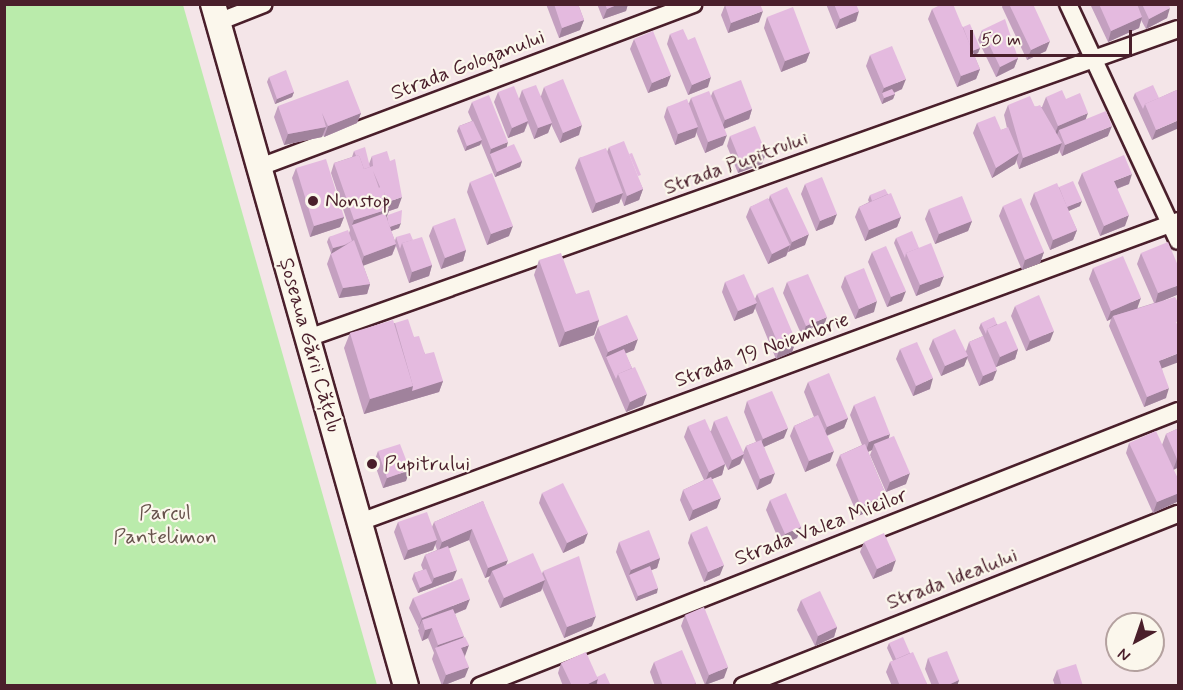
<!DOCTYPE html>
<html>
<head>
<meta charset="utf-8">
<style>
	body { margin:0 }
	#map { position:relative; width:1183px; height:690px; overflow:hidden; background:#f4e5e8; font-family:Mynerve,sans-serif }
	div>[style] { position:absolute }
	.green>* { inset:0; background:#baebab }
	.roads { filter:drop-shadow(2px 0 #4a1f2b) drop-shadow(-2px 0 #4a1f2b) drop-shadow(0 2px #4a1f2b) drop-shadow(0 -2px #4a1f2b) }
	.minor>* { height:16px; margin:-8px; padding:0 8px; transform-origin:8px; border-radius:8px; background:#fbf7ec }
	.secondary>* { height:24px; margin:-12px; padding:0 12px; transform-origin:12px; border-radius:12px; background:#fbf7ec }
	.wall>* { inset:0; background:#c4a0c0 }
	.shaded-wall>* { inset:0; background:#a0829c }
	.building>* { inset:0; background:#e4badf }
	.dots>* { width:16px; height:16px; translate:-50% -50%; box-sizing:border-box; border:3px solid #fbf7ec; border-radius:50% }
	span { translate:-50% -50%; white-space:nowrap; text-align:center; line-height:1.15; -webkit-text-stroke:4.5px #fbf7ec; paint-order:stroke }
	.street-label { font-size:21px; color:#4a1f2b }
	.poi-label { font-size:21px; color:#4a1f2b }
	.left { translate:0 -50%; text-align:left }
	.park-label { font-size:21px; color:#66524b }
	.frame { position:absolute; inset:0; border:6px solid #4a1f2b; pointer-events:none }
	.north { position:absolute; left:1105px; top:612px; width:60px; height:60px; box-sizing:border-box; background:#fbf7ec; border:2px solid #b4a19f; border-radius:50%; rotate:220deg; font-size:16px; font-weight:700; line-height:24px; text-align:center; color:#4a1f2b }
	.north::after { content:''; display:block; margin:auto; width:21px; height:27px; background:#4a1f2b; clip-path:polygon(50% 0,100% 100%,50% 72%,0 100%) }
	.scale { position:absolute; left:970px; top:30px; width:162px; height:27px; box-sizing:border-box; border:3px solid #4a1f2b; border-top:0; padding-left:8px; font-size:18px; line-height:21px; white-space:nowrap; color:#4a1f2b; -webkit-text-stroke:4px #fbf7ec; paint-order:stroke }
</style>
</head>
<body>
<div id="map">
	<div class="green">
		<div style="clip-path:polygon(4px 5px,183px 5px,377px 685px,5px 685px)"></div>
	</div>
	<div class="roads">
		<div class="minor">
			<div style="left:1068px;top:4px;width:261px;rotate:65.1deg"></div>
			<div style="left:218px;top:22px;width:49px;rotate:-21.4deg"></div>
			<div style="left:260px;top:167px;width:463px;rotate:-20.6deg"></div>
			<div style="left:308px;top:338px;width:923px;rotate:-19.55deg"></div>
			<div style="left:360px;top:522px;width:872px;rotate:-20.2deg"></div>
			<div style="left:480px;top:686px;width:750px;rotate:-21.5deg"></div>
			<div style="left:743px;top:686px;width:468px;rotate:-21.6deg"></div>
		</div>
		<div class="secondary">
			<div style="left:213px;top:4px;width:709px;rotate:74.2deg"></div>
		</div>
	</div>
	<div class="wall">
		<div style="clip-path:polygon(546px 4px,578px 4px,584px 20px,580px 30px,559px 38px)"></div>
		<div style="clip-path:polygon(597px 4px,628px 4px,626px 11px,603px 19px)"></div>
		<div style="clip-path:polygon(826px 4px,856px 4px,856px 21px,836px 29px)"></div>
		<div style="clip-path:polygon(1003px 4px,1033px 4px,1046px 51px,1027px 60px,1002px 7px)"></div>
		<div style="clip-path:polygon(1092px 4px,1169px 4px,1167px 18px,1146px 29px,1141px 20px,1139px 28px,1108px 42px,1091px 6px)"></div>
		<div style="clip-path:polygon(725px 5px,759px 22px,728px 33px,721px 15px)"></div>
		<div style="clip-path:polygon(932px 9px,963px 27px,980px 48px,978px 53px,974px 55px,980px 69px,976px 79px,957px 87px,928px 19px)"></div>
		<div style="clip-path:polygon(767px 17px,810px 52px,806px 62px,781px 72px,764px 28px)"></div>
		<div style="clip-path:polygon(982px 30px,1018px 58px,1014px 68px,996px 77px,978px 40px)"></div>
		<div style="clip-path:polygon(670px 34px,708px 87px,688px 95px,667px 44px)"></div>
		<div style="clip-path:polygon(634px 39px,667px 86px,648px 93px,630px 49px)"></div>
		<div style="clip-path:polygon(870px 55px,902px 89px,894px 93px,895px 94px,893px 99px,882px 104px,866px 66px)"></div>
		<div style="clip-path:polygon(269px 77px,294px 92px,292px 97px,275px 104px,267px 82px)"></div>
		<div style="clip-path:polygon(544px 87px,579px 135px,560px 143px,551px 124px,548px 133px,534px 139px,528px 123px,524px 132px,508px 138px,494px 102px,498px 92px,519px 99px,522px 90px,541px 96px)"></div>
		<div style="clip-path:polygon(1179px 89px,1152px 140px,1133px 98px,1135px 93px,1159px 98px)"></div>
		<div style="clip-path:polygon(713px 91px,752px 109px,749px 119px,724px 129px,723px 145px,705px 153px,696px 132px,695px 137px,675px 145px,664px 117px,667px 107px,689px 103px,691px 98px,711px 96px)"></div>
		<div style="clip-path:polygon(1046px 97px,1066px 99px,1086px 119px,1108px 136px,1062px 156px,1059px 150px,1058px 153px,1019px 169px,1016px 160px,1015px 164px,992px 178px,973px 133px,977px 123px,1001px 130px,1007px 128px,1004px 115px,1008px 105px,1042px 107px)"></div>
		<div style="clip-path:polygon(472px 102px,507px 147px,522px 161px,520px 167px,495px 177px,481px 143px,480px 145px,465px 151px,457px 131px,459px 126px,472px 121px,468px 112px)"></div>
		<div style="clip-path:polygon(278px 106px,361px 113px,357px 123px,324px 137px,323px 135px,322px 137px,284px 145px,274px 117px)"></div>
		<div style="clip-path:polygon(730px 136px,766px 153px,762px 164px,738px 173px,727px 146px)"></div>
		<div style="clip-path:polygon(609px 147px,639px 180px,643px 189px,639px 200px,624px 206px,621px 198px,619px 203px,592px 213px,575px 168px,579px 158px,607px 152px)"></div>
		<div style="clip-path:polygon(354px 151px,369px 164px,372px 156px,398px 208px,389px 211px,386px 217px,387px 219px,388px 215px,399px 228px,391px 231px,395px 241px,396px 237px,413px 240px,432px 265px,429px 276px,409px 283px,396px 246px,392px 255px,363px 265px,370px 284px,367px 294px,339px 298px,327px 264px,331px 253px,327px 242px,329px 237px,349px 233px,350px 230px,331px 173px,334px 163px,352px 157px)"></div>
		<div style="clip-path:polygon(296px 168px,344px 217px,340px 227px,310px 237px,292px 178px)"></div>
		<div style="clip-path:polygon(1082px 173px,1129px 184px,1117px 189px,1125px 226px,1100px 236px,1078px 183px)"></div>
		<div style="clip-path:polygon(470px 182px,509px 236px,487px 245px,467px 192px)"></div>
		<div style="clip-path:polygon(805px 184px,833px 224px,816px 231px,801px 194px)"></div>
		<div style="clip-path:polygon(1059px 187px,1080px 206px,1068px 211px,1077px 230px,1073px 240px,1050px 250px,1030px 204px,1034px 193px)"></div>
		<div style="clip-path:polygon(888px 194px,901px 217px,897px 227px,865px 241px,855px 217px,859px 207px,869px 202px,868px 200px,870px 195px)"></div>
		<div style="clip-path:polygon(770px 195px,805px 245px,788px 252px,786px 256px,768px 264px,746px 217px,750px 207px,769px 199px)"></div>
		<div style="clip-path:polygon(1003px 206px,1044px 252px,1040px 263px,1022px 270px,999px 216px)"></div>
		<div style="clip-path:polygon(929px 209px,972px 221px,968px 231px,935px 244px,925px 219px)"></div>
		<div style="clip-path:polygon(433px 226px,466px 250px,463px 261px,441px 269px,429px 236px)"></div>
		<div style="clip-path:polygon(896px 238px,919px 248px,940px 286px,916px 296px,894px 243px)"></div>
		<div style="clip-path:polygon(872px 252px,902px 301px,887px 307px,868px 262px)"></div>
		<div style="clip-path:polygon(1141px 253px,1179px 294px,1164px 300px,1162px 369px,1166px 398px,1144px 407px,1109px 326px,1111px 319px,1107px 321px,1089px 279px,1093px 268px,1138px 308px,1154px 303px,1137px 264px)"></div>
		<div style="clip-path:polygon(539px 260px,576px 294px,599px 320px,594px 335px,559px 347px,534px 275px)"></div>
		<div style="clip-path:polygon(845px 276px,874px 312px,855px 319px,841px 287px)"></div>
		<div style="clip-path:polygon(725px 282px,755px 299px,757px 294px,796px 341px,792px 352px,776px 359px,755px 308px,753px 313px,734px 321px,722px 292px)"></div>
		<div style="clip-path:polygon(787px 282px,823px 328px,802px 336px,783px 293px)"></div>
		<div style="clip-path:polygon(1015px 306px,1050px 341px,1026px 351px,1011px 316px)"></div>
		<div style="clip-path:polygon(395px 323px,414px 337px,443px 381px,439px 392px,364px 414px,344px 348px,350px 333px)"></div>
		<div style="clip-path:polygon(981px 323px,997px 324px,1018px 349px,1015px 359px,996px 367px,993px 380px,979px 386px,967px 358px,964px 366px,941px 376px,929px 349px,933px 339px,966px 351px,969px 342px,983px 336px,979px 328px)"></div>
		<div style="clip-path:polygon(598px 327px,634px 350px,625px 353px,632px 368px,643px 405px,626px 412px,594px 338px)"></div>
		<div style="clip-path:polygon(900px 349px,930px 389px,913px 396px,896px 359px)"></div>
		<div style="clip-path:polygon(808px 382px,848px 418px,844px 428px,827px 436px,830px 461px,805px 472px,790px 436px,794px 426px,814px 417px,804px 392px)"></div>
		<div style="clip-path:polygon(747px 401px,784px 438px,764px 447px,771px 483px,757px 490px,743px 458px,740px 464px,728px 470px,725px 464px,722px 475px,712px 479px,717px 508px,689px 521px,680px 500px,683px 490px,704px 480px,684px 437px,688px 426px,711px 431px,714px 421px,743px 453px,746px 446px,756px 442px,744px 412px)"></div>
		<div style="clip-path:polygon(854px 405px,889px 438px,906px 484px,886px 492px,870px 455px,872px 450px,868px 452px,886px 495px,883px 506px,858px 516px,836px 465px,840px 455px,862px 445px,850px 415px)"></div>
		<div style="clip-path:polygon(1179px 428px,1179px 467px,1173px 470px,1179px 481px,1179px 501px,1153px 513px,1126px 453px,1129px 443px,1162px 445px,1166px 434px)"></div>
		<div style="clip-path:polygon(378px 451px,406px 481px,383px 488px,374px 462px)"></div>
		<div style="clip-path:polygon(542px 493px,584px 543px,563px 553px,539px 503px)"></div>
		<div style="clip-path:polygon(770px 500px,801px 527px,797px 538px,781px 545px,766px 510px)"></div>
		<div style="clip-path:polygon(483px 501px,506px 565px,542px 574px,543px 571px,592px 626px,564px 638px,542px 588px,541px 591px,500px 608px,488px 581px,490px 576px,485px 578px,469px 540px,449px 548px,453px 580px,418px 593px,412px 579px,414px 573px,423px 570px,421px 565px,425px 555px,437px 550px,435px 544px,433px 550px,404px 560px,394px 532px,398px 522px,432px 527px,434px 522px)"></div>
		<div style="clip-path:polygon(691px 533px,720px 575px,704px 582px,688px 543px)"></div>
		<div style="clip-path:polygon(619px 542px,660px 558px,657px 568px,651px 570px,657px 593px,636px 601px,616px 552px)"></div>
		<div style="clip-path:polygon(864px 542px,892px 571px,873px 579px,860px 552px)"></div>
		<div style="clip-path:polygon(413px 598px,466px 609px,455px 614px,463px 637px,465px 656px,465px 677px,442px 686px,432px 659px,434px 653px,428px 638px,422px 641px,418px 630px,419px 629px,409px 608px)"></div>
		<div style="clip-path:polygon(801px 600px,837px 627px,834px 637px,815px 646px,797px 610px)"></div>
		<div style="clip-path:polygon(685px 615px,724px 678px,705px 685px,681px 626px)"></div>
		<div style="clip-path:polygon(889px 643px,910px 653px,928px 686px,892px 686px,886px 672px,890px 662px,893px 661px,887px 648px)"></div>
		<div style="clip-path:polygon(928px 658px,959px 680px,957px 686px,932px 686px,925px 669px)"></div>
		<div style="clip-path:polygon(654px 662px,696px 683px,695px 686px,655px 686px,650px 672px)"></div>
		<div style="clip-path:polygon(561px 663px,597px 677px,611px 686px,563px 686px,558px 673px)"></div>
		<div style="clip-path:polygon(1057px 670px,1083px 686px,1055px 686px,1053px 680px)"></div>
	</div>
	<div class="shaded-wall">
		<div style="clip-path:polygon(619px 4px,628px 4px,626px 11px,603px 19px,607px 9px)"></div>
		<div style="clip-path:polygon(1170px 8px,1167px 18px,1146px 29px,1149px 19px)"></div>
		<div style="clip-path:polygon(763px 11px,759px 22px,728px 33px,731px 23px)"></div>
		<div style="clip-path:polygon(859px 11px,856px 21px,836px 29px,840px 19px)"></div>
		<div style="clip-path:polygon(1142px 17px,1139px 28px,1108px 42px,1111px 31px)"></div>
		<div style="clip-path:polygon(584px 20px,580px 30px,559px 38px,562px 28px)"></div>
		<div style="clip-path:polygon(1050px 41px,1046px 51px,1027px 60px,1031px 50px)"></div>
		<div style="clip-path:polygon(980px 48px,978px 53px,967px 58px,969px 52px)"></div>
		<div style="clip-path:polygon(810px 52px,806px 62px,781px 72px,785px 61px)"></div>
		<div style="clip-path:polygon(1018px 58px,1014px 68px,996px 77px,1000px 67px)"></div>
		<div style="clip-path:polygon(980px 69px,976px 79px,957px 87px,961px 76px)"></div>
		<div style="clip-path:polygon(671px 75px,667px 86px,648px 93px,652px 83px)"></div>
		<div style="clip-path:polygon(711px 77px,708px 87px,688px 95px,692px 85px)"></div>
		<div style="clip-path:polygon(906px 79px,902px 89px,884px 97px,882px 93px,884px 88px)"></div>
		<div style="clip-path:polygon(294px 92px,292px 97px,275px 104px,277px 99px)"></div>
		<div style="clip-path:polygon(895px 94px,893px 99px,882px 104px,884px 98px)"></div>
		<div style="clip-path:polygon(752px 109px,749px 119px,721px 130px,725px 120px)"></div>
		<div style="clip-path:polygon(361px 113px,357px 123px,324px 137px,328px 126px)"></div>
		<div style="clip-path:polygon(1088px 113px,1084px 124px,1059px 130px,1057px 135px,1054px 136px,1058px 126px)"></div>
		<div style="clip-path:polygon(1179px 120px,1179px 128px,1152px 140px,1156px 130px)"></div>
		<div style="clip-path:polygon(528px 121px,524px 132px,508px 138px,512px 128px)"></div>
		<div style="clip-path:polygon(552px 123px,548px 133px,534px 139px,538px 128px)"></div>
		<div style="clip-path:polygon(582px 125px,579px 135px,560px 143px,563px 133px)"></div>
		<div style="clip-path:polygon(1112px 126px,1108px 136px,1062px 156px,1065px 145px)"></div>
		<div style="clip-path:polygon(326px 127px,322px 137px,284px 145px,288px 134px)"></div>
		<div style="clip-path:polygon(698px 127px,695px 137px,675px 145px,678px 134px)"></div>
		<div style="clip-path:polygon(727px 135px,723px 145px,705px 153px,708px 142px)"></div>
		<div style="clip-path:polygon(482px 140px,480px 145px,465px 151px,467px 146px)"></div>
		<div style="clip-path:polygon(508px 142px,505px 153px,490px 154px,491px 149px)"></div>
		<div style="clip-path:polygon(1062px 143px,1058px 153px,1019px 169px,1023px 158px)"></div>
		<div style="clip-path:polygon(766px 153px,762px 164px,738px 173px,741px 163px)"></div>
		<div style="clip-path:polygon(1019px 153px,1015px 164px,992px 178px,996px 168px)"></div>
		<div style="clip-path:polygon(522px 161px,520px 167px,495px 177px,497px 172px)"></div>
		<div style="clip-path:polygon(1132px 174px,1129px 184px,1110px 191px,1114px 181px)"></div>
		<div style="clip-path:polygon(643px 189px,639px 200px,624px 206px,627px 196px)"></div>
		<div style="clip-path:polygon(623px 193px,619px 203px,592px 213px,596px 203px)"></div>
		<div style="clip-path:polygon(402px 197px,398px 208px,389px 211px,386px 219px,352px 225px,354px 220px,385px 210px,388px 202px)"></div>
		<div style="clip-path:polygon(1082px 201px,1080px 206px,1062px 214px,1064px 208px)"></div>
		<div style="clip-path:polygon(837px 214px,833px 224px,816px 231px,820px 221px)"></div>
		<div style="clip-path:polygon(1129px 215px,1125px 226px,1100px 236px,1104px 226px)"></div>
		<div style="clip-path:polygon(344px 217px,340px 227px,310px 237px,314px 226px)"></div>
		<div style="clip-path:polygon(901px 217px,897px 227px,865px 241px,869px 230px)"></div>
		<div style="clip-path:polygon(972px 221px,968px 231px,935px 244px,939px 234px)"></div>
		<div style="clip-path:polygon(401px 223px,399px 228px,386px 233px,388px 227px)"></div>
		<div style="clip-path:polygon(513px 226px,509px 236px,487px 245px,491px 234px)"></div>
		<div style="clip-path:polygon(1077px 230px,1073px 240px,1050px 250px,1053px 240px)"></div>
		<div style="clip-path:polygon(809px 234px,805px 245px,788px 252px,792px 242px)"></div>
		<div style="clip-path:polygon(353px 243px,331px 254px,333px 248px)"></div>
		<div style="clip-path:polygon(396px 244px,392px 255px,360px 267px,364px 256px)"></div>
		<div style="clip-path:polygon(790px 245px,786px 256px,768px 264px,772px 254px)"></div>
		<div style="clip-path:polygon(466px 250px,463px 261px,441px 269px,445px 258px)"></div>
		<div style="clip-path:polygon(1044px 252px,1040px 263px,1022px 270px,1025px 260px)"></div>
		<div style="clip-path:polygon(432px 265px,429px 276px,409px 283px,412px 272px)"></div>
		<div style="clip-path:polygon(944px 276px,940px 286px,916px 296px,920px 285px)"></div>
		<div style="clip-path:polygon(370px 284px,367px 294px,339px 298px,343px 288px)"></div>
		<div style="clip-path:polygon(1179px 285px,1179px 294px,1155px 304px,1158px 293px)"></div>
		<div style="clip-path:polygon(906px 291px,902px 301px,887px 307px,891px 297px)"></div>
		<div style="clip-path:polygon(1141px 298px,1137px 309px,1113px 316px,1111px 319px,1107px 321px,1111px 311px)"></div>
		<div style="clip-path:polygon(877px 301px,874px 312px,855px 319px,859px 309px)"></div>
		<div style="clip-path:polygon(757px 303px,753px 313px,734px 321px,738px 311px)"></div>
		<div style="clip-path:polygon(827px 317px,823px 328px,802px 336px,806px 326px)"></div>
		<div style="clip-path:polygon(599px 320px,594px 335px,559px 347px,565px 332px)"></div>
		<div style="clip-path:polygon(1054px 331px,1050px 341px,1026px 351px,1030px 341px)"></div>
		<div style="clip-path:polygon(638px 339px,634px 350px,608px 361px,606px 357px,608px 352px)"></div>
		<div style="clip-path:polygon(796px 341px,792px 352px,776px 359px,780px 348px)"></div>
		<div style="clip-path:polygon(1018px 349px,1015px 359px,996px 367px,1000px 357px)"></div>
		<div style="clip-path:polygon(1179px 353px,1179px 362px,1155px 371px,1159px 361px)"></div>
		<div style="clip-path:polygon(968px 356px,964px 366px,941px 376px,945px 366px)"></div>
		<div style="clip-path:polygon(997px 370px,993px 380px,979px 386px,983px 376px)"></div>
		<div style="clip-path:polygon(933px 378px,930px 389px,913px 396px,916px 386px)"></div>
		<div style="clip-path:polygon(443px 381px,439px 392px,364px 414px,370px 399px,413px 386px)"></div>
		<div style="clip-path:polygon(1169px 388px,1166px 398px,1144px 407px,1147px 397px)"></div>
		<div style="clip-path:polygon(647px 394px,643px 405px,626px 412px,630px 402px)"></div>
		<div style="clip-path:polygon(848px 418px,844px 428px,823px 437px,827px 427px)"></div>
		<div style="clip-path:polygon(788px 428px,784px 438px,759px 449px,763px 439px)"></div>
		<div style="clip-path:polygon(890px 434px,887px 444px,874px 444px,872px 450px,865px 453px,869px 442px)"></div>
		<div style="clip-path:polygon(834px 451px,830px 461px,805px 472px,809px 461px)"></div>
		<div style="clip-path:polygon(744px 454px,740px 464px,728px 470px,732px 460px)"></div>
		<div style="clip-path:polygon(1177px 459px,1179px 459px,1179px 467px,1173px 470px)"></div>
		<div style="clip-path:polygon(725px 464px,722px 475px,705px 482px,709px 472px)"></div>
		<div style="clip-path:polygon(410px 470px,406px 481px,383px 488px,387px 478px)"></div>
		<div style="clip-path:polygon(775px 473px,771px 483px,757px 490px,760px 479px)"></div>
		<div style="clip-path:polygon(910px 473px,906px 484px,886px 492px,890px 482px)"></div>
		<div style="clip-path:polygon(1179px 493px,1179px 501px,1153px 513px,1157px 502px)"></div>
		<div style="clip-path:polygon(886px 495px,883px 506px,858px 516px,861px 506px)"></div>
		<div style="clip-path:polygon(721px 498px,717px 508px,689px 521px,693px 510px)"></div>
		<div style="clip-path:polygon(801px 527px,797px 538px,781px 545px,785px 534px)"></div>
		<div style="clip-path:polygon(472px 529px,469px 540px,438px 553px,442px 542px)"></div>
		<div style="clip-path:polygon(588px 533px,584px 543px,563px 553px,567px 543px)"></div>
		<div style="clip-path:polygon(437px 540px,433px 550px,404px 560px,408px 550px)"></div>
		<div style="clip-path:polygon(660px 558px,657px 568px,631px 578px,629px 575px,631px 570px)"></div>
		<div style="clip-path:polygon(508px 560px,504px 570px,492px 571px,490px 576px,485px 578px,488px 568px)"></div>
		<div style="clip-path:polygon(896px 560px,892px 571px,873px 579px,877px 569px)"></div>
		<div style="clip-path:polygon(724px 565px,720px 575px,704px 582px,708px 572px)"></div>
		<div style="clip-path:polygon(457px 570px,453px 580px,418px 593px,420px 588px,432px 583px,434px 578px)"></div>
		<div style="clip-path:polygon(545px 580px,541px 591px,500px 608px,504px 598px)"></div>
		<div style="clip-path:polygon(658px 588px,657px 593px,636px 601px,638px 596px)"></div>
		<div style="clip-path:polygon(470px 599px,466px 609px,424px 626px,422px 620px,418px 629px,422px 618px)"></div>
		<div style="clip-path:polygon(596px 616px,592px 626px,564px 638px,567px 627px)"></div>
		<div style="clip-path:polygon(837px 627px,834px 637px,815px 646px,818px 636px)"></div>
		<div style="clip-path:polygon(432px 628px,428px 638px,422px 641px,425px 630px)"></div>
		<div style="clip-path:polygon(464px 636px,460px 646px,436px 651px,438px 645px)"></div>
		<div style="clip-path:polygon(469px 645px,465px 656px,461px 648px)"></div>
		<div style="clip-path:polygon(469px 667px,465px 677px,442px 686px,446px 675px)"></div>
		<div style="clip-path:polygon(728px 667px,724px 678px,705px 685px,709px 675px)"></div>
		<div style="clip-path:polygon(598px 679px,596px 686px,584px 686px)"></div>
		<div style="clip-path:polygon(959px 680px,957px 686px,946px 686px)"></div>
	</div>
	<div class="building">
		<div style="clip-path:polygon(554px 4px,578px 4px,584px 20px,562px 28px)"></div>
		<div style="clip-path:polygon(605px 4px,619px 4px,607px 9px)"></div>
		<div style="clip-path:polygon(760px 4px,763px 11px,731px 23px,725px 5px)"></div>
		<div style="clip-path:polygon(834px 4px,856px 4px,859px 11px,840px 19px)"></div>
		<div style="clip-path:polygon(942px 4px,953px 4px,980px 69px,961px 76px,932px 9px)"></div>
		<div style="clip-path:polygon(1009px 4px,1033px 4px,1050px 41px,1031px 50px)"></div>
		<div style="clip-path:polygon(1099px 4px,1137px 4px,1142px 17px,1111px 31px)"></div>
		<div style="clip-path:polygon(1142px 4px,1169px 4px,1170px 8px,1149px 19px)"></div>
		<div style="clip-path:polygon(793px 7px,810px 52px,785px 61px,767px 17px)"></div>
		<div style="clip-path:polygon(1005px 19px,1018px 58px,1000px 67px,982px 30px)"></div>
		<div style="clip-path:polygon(970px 24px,980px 48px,972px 51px,963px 27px)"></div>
		<div style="clip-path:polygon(683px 29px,688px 40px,695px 37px,711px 77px,692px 85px,670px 34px)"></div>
		<div style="clip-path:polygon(653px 31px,671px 75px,652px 83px,634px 39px)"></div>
		<div style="clip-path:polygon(892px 46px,906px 79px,884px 88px,870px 55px)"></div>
		<div style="clip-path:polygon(286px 70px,294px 92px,277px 99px,269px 77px)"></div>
		<div style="clip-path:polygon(563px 79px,582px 125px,563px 133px,544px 87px)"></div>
		<div style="clip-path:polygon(348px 80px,361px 113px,328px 126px,322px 113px,326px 127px,288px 134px,278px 106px)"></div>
		<div style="clip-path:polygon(741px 80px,752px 109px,725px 120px,713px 91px)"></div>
		<div style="clip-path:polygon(536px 85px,552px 123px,538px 128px,522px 90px)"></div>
		<div style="clip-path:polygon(1153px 85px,1159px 98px,1145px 104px,1143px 109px,1135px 93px)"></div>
		<div style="clip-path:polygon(514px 86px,528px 121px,512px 128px,498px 92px)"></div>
		<div style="clip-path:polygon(892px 89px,895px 94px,884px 98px,882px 93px)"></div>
		<div style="clip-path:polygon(1179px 89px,1179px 120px,1156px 130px,1145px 104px)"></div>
		<div style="clip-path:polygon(1062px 90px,1066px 99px,1080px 93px,1088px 113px,1058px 126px,1046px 97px)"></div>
		<div style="clip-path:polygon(709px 91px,727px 135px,708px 142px,691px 98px)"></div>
		<div style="clip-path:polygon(489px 95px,508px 142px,491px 149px,472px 102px)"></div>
		<div style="clip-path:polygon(1030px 96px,1035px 107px,1040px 105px,1062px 143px,1023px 158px,1008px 105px)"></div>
		<div style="clip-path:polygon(687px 99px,698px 127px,678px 134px,667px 107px)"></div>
		<div style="clip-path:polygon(1106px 111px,1112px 126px,1065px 145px,1059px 130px)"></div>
		<div style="clip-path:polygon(995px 116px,1001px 130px,1008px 127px,1019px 153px,996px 168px,977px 123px)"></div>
		<div style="clip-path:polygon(473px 121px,482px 140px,467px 146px,459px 126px)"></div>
		<div style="clip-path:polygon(755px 126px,766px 153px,741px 163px,730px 136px)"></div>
		<div style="clip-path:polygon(624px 141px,643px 189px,627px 196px,609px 147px)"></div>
		<div style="clip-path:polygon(514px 144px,522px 161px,497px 172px,490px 154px)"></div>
		<div style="clip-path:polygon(365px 147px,370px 167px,364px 169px,359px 155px,356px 156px,354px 151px)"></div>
		<div style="clip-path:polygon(606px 148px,623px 193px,596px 203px,579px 158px)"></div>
		<div style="clip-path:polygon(evenodd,387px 151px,390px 161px,395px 159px,402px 197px,388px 202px,384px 192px,389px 209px,354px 220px,334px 163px,359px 155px,364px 169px,373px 166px,372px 156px,387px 151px,373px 171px,380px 187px,379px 188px,373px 171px)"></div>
		<div style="clip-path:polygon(632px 153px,641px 175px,638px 176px,629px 154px)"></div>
		<div style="clip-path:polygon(1124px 155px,1132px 174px,1114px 181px,1129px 215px,1104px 226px,1082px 173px)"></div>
		<div style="clip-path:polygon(326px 159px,344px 217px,314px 226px,296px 168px)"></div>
		<div style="clip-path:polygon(492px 173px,513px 226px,491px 234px,470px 182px)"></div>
		<div style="clip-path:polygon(822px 177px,837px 214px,820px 221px,805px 184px)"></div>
		<div style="clip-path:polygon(1073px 181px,1082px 201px,1067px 207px,1059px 187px)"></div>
		<div style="clip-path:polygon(1057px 183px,1077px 230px,1053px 240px,1034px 193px)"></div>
		<div style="clip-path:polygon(787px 187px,809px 234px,792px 242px,770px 195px)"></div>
		<div style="clip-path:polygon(885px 189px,888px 194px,872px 201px,870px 195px)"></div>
		<div style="clip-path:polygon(891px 193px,901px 217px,869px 230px,859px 207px)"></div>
		<div style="clip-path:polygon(962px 196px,972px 221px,939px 234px,929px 209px)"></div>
		<div style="clip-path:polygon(768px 198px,790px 245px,772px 254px,750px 207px)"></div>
		<div style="clip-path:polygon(1021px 198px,1044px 252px,1025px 260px,1003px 206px)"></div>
		<div style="clip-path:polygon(402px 210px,401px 223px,390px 227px,388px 222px,388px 215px)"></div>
		<div style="clip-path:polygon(385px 213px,396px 244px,364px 256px,352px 225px)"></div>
		<div style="clip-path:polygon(455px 218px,466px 250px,445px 258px,433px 226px)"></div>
		<div style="clip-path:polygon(348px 230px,352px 241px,344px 245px,333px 248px,329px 237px)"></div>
		<div style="clip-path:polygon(912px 231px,919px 248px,906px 253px,905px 258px,896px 238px)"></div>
		<div style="clip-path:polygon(410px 233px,413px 240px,402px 243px,400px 249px,396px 237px)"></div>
		<div style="clip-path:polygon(422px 237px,432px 265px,412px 272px,402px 243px)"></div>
		<div style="clip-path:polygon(354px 240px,370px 284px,343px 288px,331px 254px)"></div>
		<div style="clip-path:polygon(1168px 242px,1179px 268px,1179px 285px,1158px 293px,1141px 253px)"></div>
		<div style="clip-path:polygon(931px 243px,944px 276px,920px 285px,906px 253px)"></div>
		<div style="clip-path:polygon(886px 246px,906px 291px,891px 297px,872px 252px)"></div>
		<div style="clip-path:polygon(561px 253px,576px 294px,589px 290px,599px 320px,565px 332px,539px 260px)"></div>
		<div style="clip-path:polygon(1123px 256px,1141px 298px,1111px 311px,1093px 268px)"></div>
		<div style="clip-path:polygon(864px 268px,877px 301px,859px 309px,845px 276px)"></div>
		<div style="clip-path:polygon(744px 274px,757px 303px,738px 311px,725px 282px)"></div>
		<div style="clip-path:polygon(808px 274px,827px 317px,806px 326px,787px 282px)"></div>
		<div style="clip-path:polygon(773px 287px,796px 341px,780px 348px,757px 294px)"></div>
		<div style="clip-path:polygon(1039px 295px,1054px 331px,1030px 341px,1015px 306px)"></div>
		<div style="clip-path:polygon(1175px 297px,1179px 304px,1179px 321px,1176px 322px,1179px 328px,1179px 353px,1159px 361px,1169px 388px,1147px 397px,1113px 316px)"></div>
		<div style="clip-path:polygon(627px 315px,638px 339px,608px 352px,598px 327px)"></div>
		<div style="clip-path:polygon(994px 317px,997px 324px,987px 329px,986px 334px,981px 323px)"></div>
		<div style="clip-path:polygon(408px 319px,414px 337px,419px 336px,425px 354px,434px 352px,443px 381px,412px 391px,413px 386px,395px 323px)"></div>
		<div style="clip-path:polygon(393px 320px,413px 386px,370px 399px,350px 333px)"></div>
		<div style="clip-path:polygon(1006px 321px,1018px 349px,1000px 357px,987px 329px)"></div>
		<div style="clip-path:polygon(955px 329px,968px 356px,945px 366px,933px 339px)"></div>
		<div style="clip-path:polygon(983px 336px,997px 370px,983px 376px,969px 342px)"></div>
		<div style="clip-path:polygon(917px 342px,933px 378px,916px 386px,900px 349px)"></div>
		<div style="clip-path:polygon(624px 349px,632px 368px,618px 374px,616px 379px,606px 357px)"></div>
		<div style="clip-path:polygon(635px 367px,647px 394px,630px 402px,618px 374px)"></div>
		<div style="clip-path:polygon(829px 373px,848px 418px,827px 427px,808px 382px)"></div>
		<div style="clip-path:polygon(772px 391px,788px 428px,763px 439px,747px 401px)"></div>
		<div style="clip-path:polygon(875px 396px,890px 434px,869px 442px,854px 405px)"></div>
		<div style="clip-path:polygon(818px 415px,834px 451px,809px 461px,794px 426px)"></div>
		<div style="clip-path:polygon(727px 416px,744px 454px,732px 460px,714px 421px)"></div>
		<div style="clip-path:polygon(705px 419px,725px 464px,709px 472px,688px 426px)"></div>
		<div style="clip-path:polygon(1179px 428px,1179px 459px,1177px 459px,1166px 434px)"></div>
		<div style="clip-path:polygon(1156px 431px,1179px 481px,1179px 493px,1157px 502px,1129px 443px)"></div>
		<div style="clip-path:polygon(894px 436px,910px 473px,890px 482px,874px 444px)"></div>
		<div style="clip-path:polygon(761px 440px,775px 473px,760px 479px,746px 446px)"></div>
		<div style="clip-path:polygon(400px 444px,410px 470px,387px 478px,378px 451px)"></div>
		<div style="clip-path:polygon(865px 444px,886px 495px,861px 506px,840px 455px)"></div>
		<div style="clip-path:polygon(711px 477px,721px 498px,693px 510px,683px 490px)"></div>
		<div style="clip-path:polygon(563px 483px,588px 533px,567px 543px,542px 493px)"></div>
		<div style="clip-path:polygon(786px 493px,801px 527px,785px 534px,770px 500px)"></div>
		<div style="clip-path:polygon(483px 501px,508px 560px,488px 568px,472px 529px,442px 542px,434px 522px)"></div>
		<div style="clip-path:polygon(427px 512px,437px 540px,408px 550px,398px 522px)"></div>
		<div style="clip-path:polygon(707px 526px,724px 565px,708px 572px,691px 533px)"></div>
		<div style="clip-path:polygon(649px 530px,660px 558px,631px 570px,619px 542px)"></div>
		<div style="clip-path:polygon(884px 533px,896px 560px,877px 569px,864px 542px)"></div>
		<div style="clip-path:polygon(448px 546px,457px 570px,434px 578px,425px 555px)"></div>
		<div style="clip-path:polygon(533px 553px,545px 580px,504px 598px,492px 571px)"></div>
		<div style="clip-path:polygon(579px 556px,596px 616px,567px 627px,543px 571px)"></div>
		<div style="clip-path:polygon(650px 566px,658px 588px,638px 596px,629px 575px)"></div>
		<div style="clip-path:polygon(426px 569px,432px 583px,420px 588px,414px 573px)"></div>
		<div style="clip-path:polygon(462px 578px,470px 599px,422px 618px,413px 598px)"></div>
		<div style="clip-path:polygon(820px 591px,837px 627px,818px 636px,801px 600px)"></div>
		<div style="clip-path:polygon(704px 607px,728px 667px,709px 675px,685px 615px)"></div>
		<div style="clip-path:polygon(453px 609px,464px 636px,438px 645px,432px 628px,425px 630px,422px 620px)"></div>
		<div style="clip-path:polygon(465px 637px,469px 645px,461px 648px,469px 667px,446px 675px,435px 648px)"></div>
		<div style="clip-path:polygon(903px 637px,910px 653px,896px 659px,889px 643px)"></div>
		<div style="clip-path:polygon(682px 650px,696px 683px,690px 686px,663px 686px,654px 662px)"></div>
		<div style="clip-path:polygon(947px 651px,959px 680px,946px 686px,940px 686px,928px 658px)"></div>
		<div style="clip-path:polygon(586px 652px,598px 679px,584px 686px,572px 686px,561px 663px)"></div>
		<div style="clip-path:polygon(913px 652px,928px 686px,900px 686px,890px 662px)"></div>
		<div style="clip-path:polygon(1076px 664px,1083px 686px,1062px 686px,1057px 670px)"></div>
		<div style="clip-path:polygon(605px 673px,611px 686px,598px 686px,597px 683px,598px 679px,597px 677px)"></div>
	</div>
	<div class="dots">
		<div style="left:313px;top:201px;background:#4a1f2b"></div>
		<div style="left:372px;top:464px;background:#4a1f2b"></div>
	</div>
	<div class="street-label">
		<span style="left:468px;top:65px;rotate:-21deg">Strada Gologanului</span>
		<span style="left:736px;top:163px;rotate:-20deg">Strada Pupitrului</span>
		<span style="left:310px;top:345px;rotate:74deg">Șoseaua Gării Cățelu</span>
		<span style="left:762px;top:350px;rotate:-20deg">Strada 19 Noiembrie</span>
		<span style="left:821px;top:527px;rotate:-21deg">Strada Valea Mieilor</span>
		<span style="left:952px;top:579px;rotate:-21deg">Strada Idealului</span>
	</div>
	<div class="poi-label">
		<span class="left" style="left:325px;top:201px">Nonstop</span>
		<span class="left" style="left:384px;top:464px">Pupitrului</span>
	</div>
	<div class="park-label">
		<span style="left:165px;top:525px">Parcul<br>Pantelimon</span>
	</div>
	<div class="frame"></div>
	<div class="north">N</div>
	<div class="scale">50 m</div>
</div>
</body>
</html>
